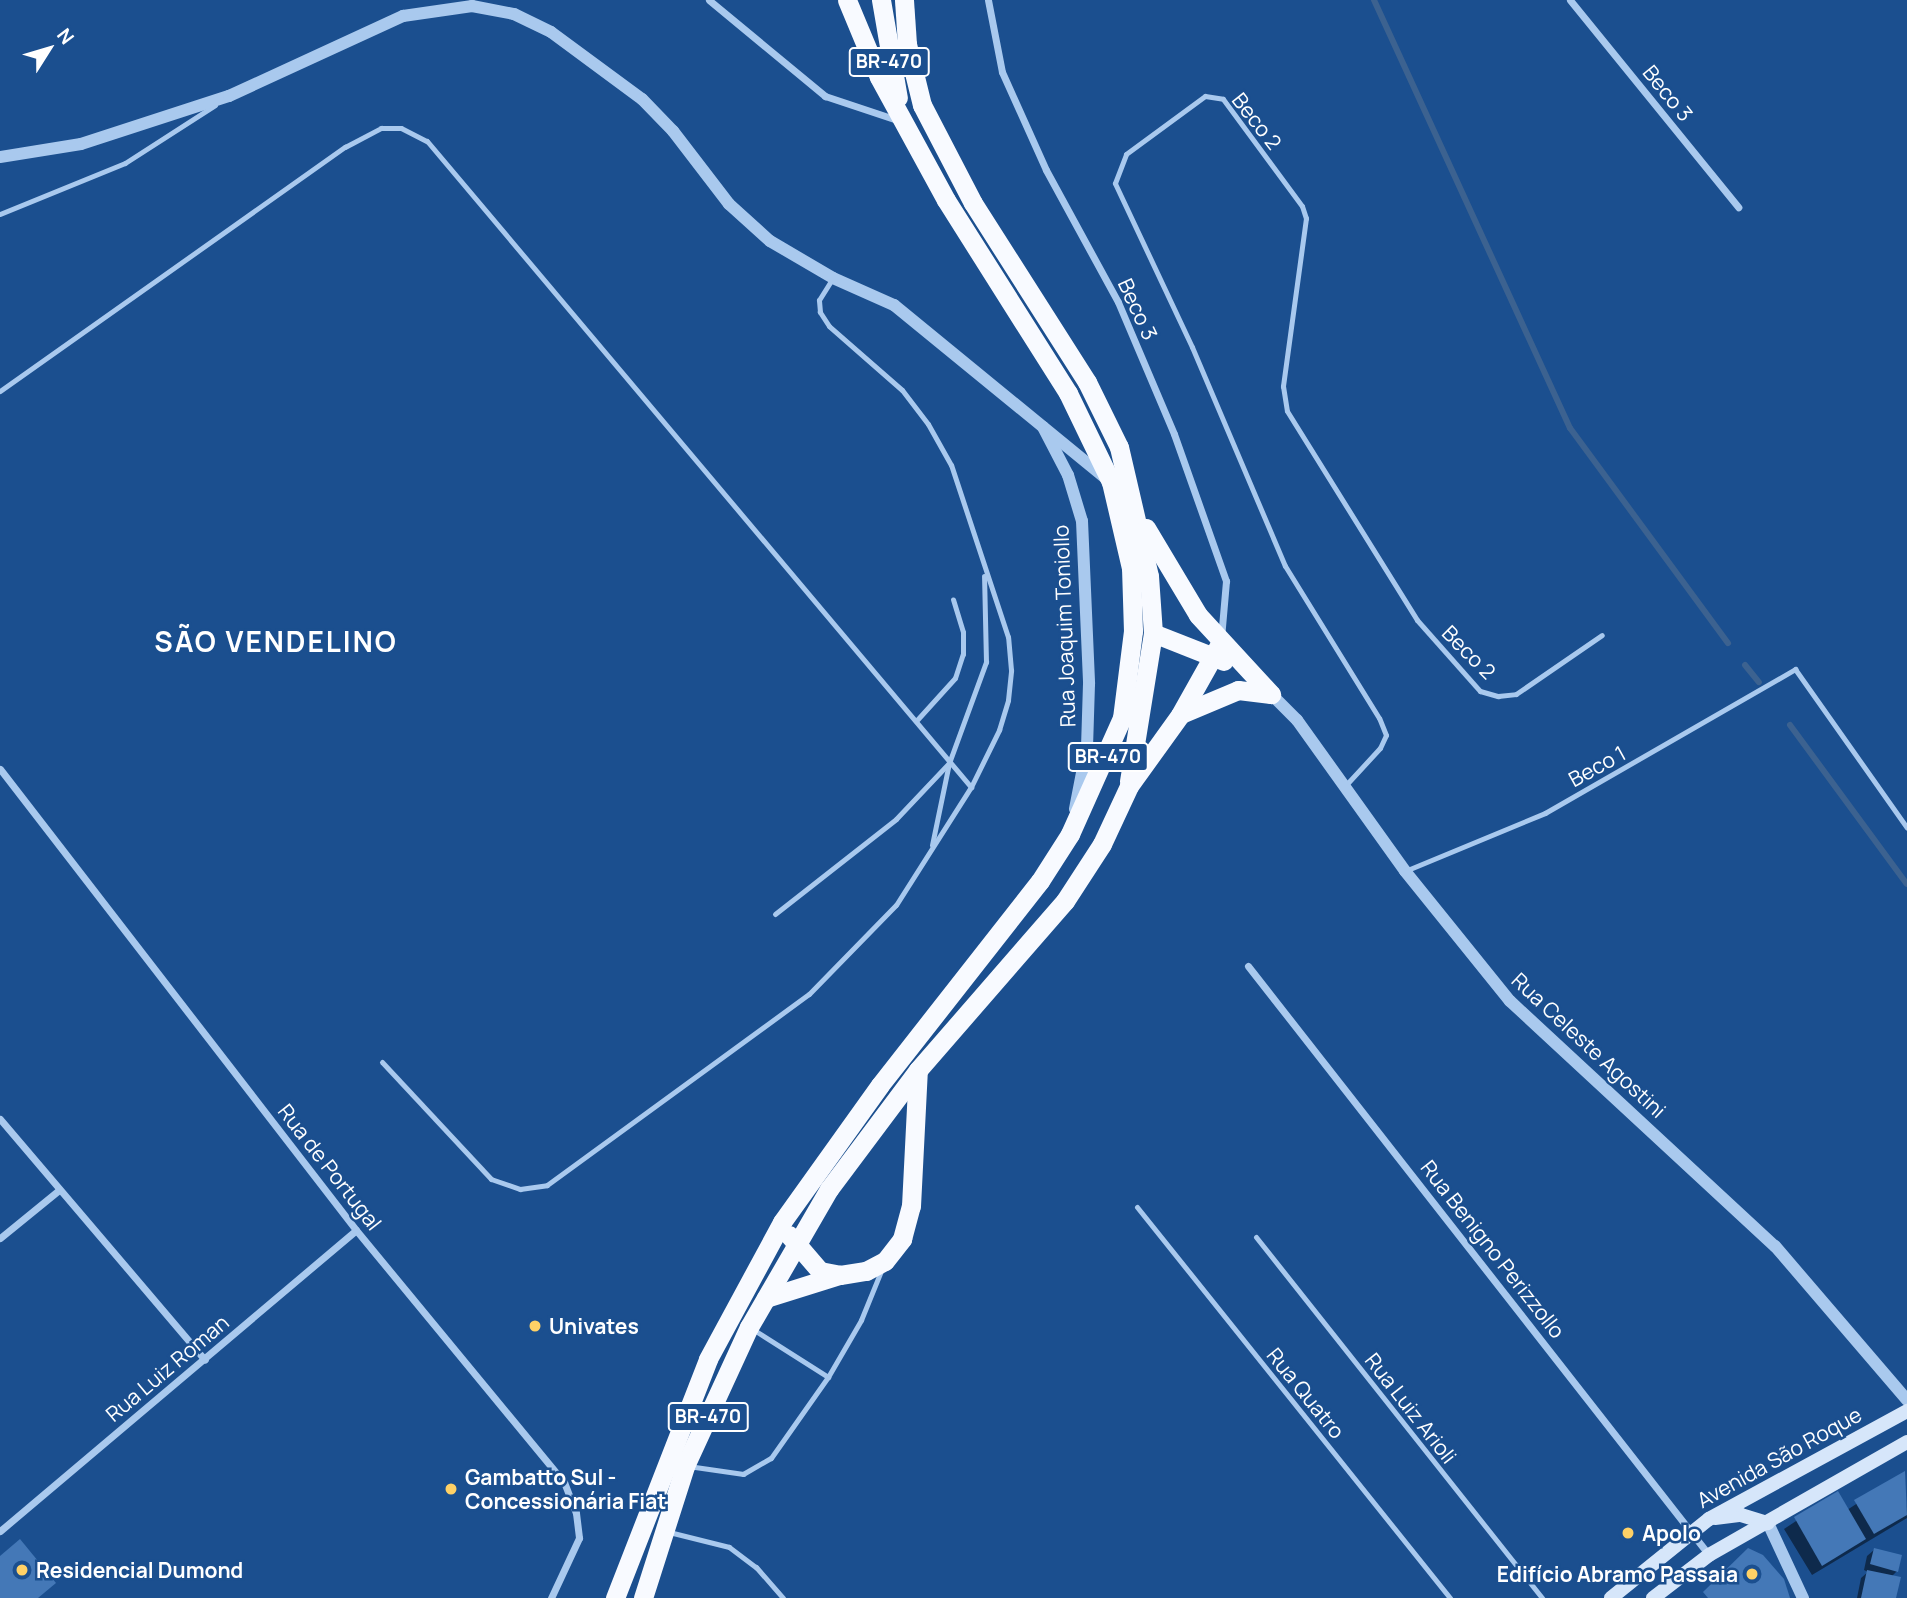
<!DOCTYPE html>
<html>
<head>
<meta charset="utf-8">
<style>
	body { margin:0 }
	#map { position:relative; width:1907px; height:1598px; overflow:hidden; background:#1b4f8f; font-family:Manrope,sans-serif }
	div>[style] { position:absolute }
	.shadow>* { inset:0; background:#0007 }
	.stream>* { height:6px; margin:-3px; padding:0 3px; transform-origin:3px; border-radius:3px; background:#3c6290 }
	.building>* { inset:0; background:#4478b7 }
	.service>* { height:5px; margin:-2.5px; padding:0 2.5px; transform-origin:2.5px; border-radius:2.5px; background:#a9c9ee }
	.minor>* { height:7px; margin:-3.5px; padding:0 3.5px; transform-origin:3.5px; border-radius:3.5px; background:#a9c9ee }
	.tertiary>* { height:12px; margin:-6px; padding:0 6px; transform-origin:6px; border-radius:6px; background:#a9c9ee }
	.secondary>* { height:14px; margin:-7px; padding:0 7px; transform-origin:7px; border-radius:7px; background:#d6e6fa }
	.trunk>* { height:19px; margin:-9.5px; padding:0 9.5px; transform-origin:9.5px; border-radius:9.5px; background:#f8faff }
	.dots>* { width:19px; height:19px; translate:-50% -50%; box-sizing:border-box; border:4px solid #1b4f8f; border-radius:50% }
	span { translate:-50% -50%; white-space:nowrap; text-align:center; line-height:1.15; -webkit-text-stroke:5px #1b4f8f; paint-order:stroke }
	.shield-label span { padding:2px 5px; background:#1b4f8f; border:2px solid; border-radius:5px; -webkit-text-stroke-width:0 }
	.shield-label { font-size:19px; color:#fff; font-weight:700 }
	.street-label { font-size:21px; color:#fff }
	.poi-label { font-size:21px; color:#fff; font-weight:700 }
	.left { translate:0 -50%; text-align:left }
	.right { translate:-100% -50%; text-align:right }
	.district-label { font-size:28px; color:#fff; font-weight:700; letter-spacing:2px }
	.north { position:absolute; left:14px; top:14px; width:70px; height:70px; -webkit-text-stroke:5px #1b4f8f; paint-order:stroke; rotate:53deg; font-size:19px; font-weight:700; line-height:28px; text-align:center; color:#fff }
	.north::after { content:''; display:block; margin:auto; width:24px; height:32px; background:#fff; clip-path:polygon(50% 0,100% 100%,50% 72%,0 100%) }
</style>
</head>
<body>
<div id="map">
	<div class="shadow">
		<div style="clip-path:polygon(1904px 1473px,1907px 1518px,1812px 1575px,1784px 1529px,1837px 1494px,1847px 1510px)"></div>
		<div style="clip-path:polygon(1874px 1550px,1897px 1571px,1891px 1577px,1894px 1598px,1857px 1598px,1861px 1578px,1868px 1572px,1864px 1570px,1867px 1556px)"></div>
	</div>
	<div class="stream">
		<div style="left:1374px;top:0;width:471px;rotate:65.4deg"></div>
		<div style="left:1570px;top:428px;width:267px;rotate:53.7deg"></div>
		<div style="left:1745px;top:665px;width:22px;rotate:51deg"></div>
		<div style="left:1790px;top:725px;width:197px;rotate:53.7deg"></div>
	</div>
	<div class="building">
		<div style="clip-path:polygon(1905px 1471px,1907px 1515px,1874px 1534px,1854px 1500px)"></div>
		<div style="clip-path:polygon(1838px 1491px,1866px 1539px,1822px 1566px,1794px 1517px)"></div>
		<div style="clip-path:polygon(20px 1539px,56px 1583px,38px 1598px,0 1598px,0 1556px)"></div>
		<div style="clip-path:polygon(1748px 1548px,1763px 1555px,1784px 1579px,1790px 1598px,1708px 1598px,1703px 1592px)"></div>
		<div style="clip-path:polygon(1874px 1548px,1902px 1555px,1898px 1572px,1870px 1564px)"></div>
		<div style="clip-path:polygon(1867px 1570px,1901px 1577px,1896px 1598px,1861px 1598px)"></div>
	</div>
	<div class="service">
		<div style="left:0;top:214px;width:135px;rotate:-22.2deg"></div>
		<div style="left:125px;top:163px;width:107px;rotate:-32.8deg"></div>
		<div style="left:0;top:391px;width:423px;rotate:-35.3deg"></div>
		<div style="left:345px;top:147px;width:41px;rotate:-27.8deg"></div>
		<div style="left:381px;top:128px;width:20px"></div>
		<div style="left:401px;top:128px;width:29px;rotate:27deg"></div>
		<div style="left:427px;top:141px;width:845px;rotate:49.9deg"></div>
		<div style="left:916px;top:721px;width:58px;rotate:-47.8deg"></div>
		<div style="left:955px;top:678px;width:25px;rotate:-72deg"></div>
		<div style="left:963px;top:654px;width:22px;rotate:-90deg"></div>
		<div style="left:963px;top:632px;width:34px;rotate:-107deg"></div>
		<div style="left:1344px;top:787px;width:53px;rotate:-47.3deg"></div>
		<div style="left:1380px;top:748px;width:14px;rotate:-65deg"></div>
		<div style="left:1386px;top:735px;width:18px;rotate:-112deg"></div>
		<div style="left:1379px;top:718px;width:179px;rotate:-121.7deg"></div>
		<div style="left:1285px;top:566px;width:238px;rotate:-113deg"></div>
		<div style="left:1192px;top:347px;width:181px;rotate:-115.2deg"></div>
		<div style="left:1115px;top:183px;width:31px;rotate:-69deg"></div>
		<div style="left:1126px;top:154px;width:98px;rotate:-36.3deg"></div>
		<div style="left:1205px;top:96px;width:18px;rotate:9deg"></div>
		<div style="left:1223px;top:99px;width:133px;rotate:53.6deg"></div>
		<div style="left:1302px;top:206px;width:13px;rotate:72deg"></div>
		<div style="left:1306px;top:218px;width:170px;rotate:97.8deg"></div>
		<div style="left:1283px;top:386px;width:25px;rotate:81deg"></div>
		<div style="left:1287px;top:411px;width:246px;rotate:58.1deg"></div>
		<div style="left:1417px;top:620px;width:95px;rotate:48.4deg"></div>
		<div style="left:1480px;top:691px;width:19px;rotate:16deg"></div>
		<div style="left:1498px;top:696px;width:18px;rotate:-6deg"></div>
		<div style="left:1516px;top:694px;width:104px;rotate:-34.5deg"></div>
		<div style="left:932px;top:845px;width:84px;rotate:-78.3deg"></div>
		<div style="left:949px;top:763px;width:108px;rotate:-69.9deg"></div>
		<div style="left:986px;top:662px;width:86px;rotate:-91.3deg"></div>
		<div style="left:1405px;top:871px;width:152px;rotate:-22.5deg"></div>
		<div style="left:1545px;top:813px;width:289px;rotate:-29.9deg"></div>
		<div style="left:1795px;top:669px;width:194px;rotate:54.8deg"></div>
		<div style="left:775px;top:914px;width:154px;rotate:-38.1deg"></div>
		<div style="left:896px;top:819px;width:77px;rotate:-46.6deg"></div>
		<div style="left:382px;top:1062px;width:160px;rotate:47deg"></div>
		<div style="left:491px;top:1179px;width:31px;rotate:19deg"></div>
		<div style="left:520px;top:1189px;width:27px;rotate:-8deg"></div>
		<div style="left:547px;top:1185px;width:324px;rotate:-36.1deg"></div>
		<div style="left:809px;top:994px;width:124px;rotate:-45.7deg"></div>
		<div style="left:896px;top:905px;width:140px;rotate:-57.6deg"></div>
		<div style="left:971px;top:787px;width:64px;rotate:-63.8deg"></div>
		<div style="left:999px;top:730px;width:31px;rotate:-73deg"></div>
		<div style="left:1008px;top:700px;width:30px;rotate:-84deg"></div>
		<div style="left:1011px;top:670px;width:33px;rotate:-95deg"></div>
		<div style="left:1008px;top:637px;width:181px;rotate:-108.3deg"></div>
		<div style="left:951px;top:465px;width:47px;rotate:-119.3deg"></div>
		<div style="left:928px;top:424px;width:43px;rotate:-127.4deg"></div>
		<div style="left:902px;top:390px;width:97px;rotate:-138.8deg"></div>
		<div style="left:829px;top:326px;width:17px;rotate:-123deg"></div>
		<div style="left:820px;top:312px;width:12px;rotate:-95deg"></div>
		<div style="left:819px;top:300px;width:26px;rotate:-58deg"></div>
		<div style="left:1137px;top:1207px;width:501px;rotate:51.32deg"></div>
		<div style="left:1256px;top:1237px;width:461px;rotate:51.6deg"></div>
		<div style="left:754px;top:1330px;width:88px;rotate:32.4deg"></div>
		<div style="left:688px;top:1466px;width:56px;rotate:8.3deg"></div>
		<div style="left:743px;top:1474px;width:32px;rotate:-30deg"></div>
		<div style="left:771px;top:1458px;width:99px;rotate:-54.9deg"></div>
		<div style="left:828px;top:1377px;width:66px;rotate:-59.9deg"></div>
		<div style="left:861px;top:1320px;width:53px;rotate:-67.8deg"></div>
		<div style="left:669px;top:1532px;width:62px;rotate:14deg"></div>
		<div style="left:729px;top:1547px;width:34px;rotate:37deg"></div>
		<div style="left:756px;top:1567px;width:41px;rotate:48.9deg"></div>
	</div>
	<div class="minor">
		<div style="left:709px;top:0;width:151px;rotate:39.6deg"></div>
		<div style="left:825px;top:96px;width:76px;rotate:18.4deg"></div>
		<div style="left:988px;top:0;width:73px;rotate:79deg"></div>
		<div style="left:1002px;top:72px;width:107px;rotate:65.8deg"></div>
		<div style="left:1046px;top:170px;width:150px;rotate:61.4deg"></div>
		<div style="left:1118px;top:302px;width:143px;rotate:67deg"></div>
		<div style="left:1174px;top:434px;width:156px;rotate:70.5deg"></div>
		<div style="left:1226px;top:581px;width:57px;rotate:95deg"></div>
		<div style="left:1570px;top:0;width:267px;rotate:50.9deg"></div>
		<div style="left:0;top:769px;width:582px;rotate:52.32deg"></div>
		<div style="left:356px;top:1230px;width:327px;rotate:50.5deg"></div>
		<div style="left:564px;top:1482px;width:33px;rotate:69deg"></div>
		<div style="left:576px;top:1513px;width:25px;rotate:83deg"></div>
		<div style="left:579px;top:1538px;width:66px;rotate:115deg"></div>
		<div style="left:1248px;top:966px;width:748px;rotate:51.95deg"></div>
		<div style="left:0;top:1119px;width:316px;rotate:49.6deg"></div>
		<div style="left:0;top:1238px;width:76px;rotate:-39.1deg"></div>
		<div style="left:0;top:1531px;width:466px;rotate:-40.2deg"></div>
	</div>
	<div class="tertiary">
		<div style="left:0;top:157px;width:82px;rotate:-9.1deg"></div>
		<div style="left:81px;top:144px;width:156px;rotate:-18deg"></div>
		<div style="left:229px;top:96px;width:192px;rotate:-24.7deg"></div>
		<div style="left:403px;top:16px;width:70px;rotate:-8.2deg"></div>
		<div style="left:472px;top:6px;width:43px;rotate:10.8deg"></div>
		<div style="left:514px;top:14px;width:41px;rotate:25.9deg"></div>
		<div style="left:551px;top:32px;width:113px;rotate:36.4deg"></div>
		<div style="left:642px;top:99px;width:45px;rotate:45.9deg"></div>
		<div style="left:673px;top:131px;width:92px;rotate:52.5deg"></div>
		<div style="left:729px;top:204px;width:55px;rotate:42.1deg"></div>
		<div style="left:770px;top:241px;width:73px;rotate:30.4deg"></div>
		<div style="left:833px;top:278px;width:67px;rotate:23.9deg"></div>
		<div style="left:894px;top:305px;width:273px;rotate:39.3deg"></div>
		<div style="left:1043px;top:427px;width:54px;rotate:62.5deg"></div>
		<div style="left:1068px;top:475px;width:48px;rotate:73.1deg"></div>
		<div style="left:1082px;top:521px;width:163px;rotate:87.5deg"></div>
		<div style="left:1089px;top:684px;width:63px;rotate:91.8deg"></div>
		<div style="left:1087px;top:747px;width:63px;rotate:101deg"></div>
		<div style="left:1271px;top:694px;width:37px;rotate:45deg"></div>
		<div style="left:1297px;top:720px;width:186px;rotate:54.4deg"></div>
		<div style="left:1405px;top:871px;width:167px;rotate:51.1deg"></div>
		<div style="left:1510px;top:1001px;width:361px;rotate:42.8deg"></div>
		<div style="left:1775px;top:1246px;width:203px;rotate:49.4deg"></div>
		<div style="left:1768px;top:1523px;width:83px;rotate:65deg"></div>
	</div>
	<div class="secondary">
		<div style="left:1715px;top:1518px;width:26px;rotate:-7deg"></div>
		<div style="left:1741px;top:1515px;width:28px;rotate:17deg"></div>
		<div style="left:1611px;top:1598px;width:126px;rotate:-38.9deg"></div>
		<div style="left:1709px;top:1519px;width:226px;rotate:-28.6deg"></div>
		<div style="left:1653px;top:1598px;width:71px;rotate:-37.5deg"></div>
		<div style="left:1709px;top:1555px;width:228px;rotate:-29.7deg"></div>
	</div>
	<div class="trunk">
		<div style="left:881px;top:0;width:99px;rotate:80.2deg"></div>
		<div style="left:904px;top:0;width:44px;rotate:86.1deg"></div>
		<div style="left:907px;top:44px;width:63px;rotate:76.2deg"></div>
		<div style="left:922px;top:105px;width:110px;rotate:62.5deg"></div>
		<div style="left:973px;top:203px;width:212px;rotate:57.5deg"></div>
		<div style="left:1087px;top:382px;width:72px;rotate:63.8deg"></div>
		<div style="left:1119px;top:447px;width:132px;rotate:76.9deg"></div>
		<div style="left:1149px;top:576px;width:57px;rotate:86deg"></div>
		<div style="left:1153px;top:633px;width:150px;rotate:99.2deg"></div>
		<div style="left:1146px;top:528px;width:101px;rotate:59.1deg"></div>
		<div style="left:1198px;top:615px;width:108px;rotate:47.3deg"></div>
		<div style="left:1153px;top:633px;width:76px;rotate:21.5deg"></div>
		<div style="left:1181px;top:714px;width:62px;rotate:-22.8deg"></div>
		<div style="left:1238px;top:690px;width:33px;rotate:7deg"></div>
		<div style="left:789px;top:1235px;width:48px;rotate:49.3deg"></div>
		<div style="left:820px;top:1271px;width:20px;rotate:11deg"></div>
		<div style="left:840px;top:1275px;width:26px;rotate:-9deg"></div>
		<div style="left:866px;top:1271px;width:21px;rotate:-28deg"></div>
		<div style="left:885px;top:1261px;width:28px;rotate:-52deg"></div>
		<div style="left:902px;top:1239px;width:34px;rotate:-75deg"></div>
		<div style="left:911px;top:1206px;width:136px;rotate:-87.1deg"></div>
		<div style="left:766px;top:1298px;width:77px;rotate:-17.5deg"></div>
		<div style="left:615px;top:1598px;width:256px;rotate:-68.7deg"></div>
		<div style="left:708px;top:1359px;width:156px;rotate:-61.6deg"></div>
		<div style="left:782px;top:1222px;width:168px;rotate:-54.4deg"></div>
		<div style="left:880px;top:1085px;width:259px;rotate:-51.9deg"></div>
		<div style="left:1040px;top:881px;width:56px;rotate:-57.4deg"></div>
		<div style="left:1070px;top:834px;width:127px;rotate:-65.9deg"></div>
		<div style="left:1122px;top:718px;width:88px;rotate:-82.8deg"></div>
		<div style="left:1133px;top:631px;width:63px;rotate:-91.8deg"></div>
		<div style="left:1131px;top:568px;width:88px;rotate:-103.1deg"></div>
		<div style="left:1111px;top:482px;width:99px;rotate:-115.8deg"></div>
		<div style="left:1068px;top:393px;width:228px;rotate:-122.3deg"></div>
		<div style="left:946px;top:200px;width:140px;rotate:-118.6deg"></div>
		<div style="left:879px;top:77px;width:83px;rotate:-112.6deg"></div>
		<div style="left:643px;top:1598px;width:139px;rotate:-72.3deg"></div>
		<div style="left:685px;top:1466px;width:153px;rotate:-65.3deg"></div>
		<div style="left:749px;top:1327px;width:160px;rotate:-59.9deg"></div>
		<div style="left:829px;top:1189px;width:149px;rotate:-53.2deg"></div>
		<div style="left:918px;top:1070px;width:224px;rotate:-49deg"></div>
		<div style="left:1065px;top:901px;width:68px;rotate:-57deg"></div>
		<div style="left:1102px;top:844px;width:64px;rotate:-65deg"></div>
		<div style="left:1129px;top:786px;width:87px;rotate:-54.3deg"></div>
		<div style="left:1180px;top:715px;width:84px;rotate:-60.7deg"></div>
	</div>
	<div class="dots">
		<div style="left:535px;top:1326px;background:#ffd166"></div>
		<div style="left:451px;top:1489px;background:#ffd166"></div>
		<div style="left:1628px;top:1533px;background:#ffd166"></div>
		<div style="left:22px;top:1570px;background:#ffd166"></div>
		<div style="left:1752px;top:1574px;background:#ffd166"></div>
	</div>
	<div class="shield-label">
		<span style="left:889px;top:62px">BR-470</span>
		<span style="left:1108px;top:757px">BR-470</span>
		<span style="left:708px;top:1417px">BR-470</span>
	</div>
	<div class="street-label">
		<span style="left:1668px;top:93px;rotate:51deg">Beco 3</span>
		<span style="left:1257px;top:121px;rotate:52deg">Beco 2</span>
		<span style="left:1138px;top:309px;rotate:65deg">Beco 3</span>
		<span style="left:1064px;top:626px;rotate:-92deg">Rua Joaquim Toniollo</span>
		<span style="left:1469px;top:652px;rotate:45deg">Beco 2</span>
		<span style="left:1597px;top:766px;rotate:-29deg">Beco 1</span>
		<span style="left:1589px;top:1045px;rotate:43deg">Rua Celeste Agostini</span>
		<span style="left:330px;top:1167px;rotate:52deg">Rua de Portugal</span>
		<span style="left:1493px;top:1249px;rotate:52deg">Rua Benigno Perizzollo</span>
		<span style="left:167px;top:1368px;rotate:-40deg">Rua Luiz Roman</span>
		<span style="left:1306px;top:1393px;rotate:51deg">Rua Quatro</span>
		<span style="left:1411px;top:1408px;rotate:52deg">Rua Luiz Arioli</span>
		<span style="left:1779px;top:1457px;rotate:-29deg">Avenida São Roque</span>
	</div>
	<div class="poi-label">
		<span class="left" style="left:549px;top:1326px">Univates</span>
		<span class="left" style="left:465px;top:1489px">Gambatto Sul -<br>Concessionária Fiat</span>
		<span class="left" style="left:1642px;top:1533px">Apolo</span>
		<span class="left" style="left:36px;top:1570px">Residencial Dumond</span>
		<span class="right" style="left:1738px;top:1574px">Edifício Abramo Passaia</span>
	</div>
	<div class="district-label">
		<span style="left:276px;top:641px">SÃO VENDELINO</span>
	</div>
	<div class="north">N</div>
</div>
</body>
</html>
